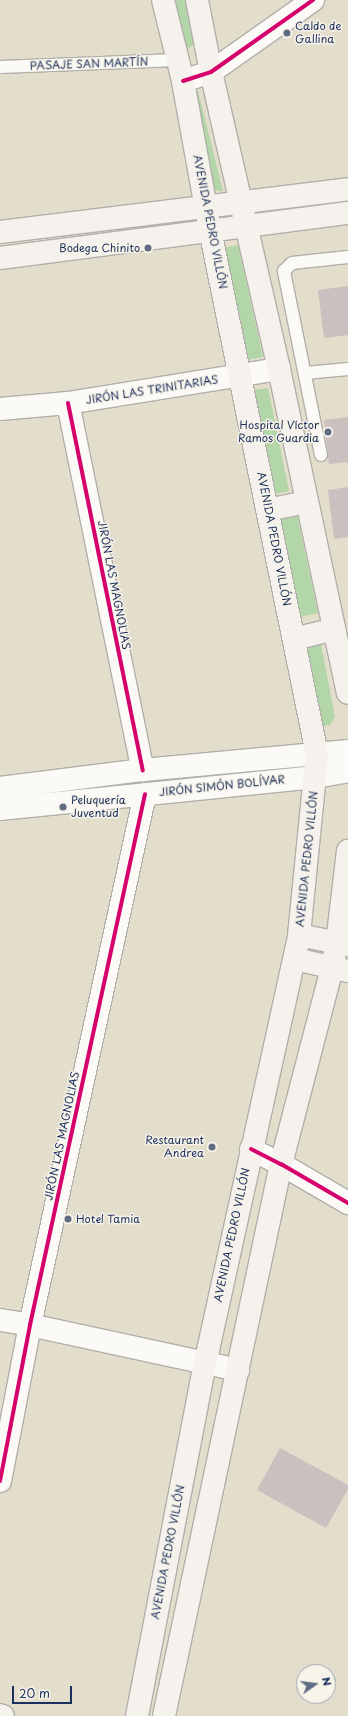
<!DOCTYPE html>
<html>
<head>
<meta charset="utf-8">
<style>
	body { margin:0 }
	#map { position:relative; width:348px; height:1716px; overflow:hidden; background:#e3ddcc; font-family:"Playpen Sans",sans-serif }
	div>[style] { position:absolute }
	.green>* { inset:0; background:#b2d6a8 }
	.building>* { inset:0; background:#cbbfbf }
	.roads { filter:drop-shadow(1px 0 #b1afa9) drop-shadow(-1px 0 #b1afa9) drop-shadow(0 1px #b1afa9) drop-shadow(0 -1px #b1afa9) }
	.service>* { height:12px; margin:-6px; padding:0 6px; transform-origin:6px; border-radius:6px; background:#fbfaf7 }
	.minor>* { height:22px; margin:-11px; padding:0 11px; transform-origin:11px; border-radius:11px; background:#fbfaf7 }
	.tertiary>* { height:22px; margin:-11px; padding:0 11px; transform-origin:11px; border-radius:11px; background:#fbfaf7 }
	.secondary>* { height:22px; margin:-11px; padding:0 11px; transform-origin:11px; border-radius:11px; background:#f5f1ec }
	.cycleway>* { height:4px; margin:-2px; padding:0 2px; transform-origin:2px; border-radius:2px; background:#d6006c }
	.dots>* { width:11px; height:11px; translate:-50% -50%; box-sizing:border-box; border:2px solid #f7f3e8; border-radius:50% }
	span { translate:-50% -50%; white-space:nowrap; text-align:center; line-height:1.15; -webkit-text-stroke:3px #f7f3e8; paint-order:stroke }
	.poi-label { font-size:11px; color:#1b2f5e }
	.left { translate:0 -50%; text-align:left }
	.right { translate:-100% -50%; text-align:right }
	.street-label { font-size:11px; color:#1b2f5e }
	.north { position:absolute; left:296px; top:1664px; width:40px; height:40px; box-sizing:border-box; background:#f7f3e8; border:1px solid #9fa5b1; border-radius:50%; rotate:76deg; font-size:11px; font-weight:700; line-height:16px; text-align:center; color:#1b2f5e }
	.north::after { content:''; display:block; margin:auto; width:14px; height:18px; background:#616c84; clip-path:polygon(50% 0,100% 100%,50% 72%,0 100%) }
	.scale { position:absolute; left:12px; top:1686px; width:60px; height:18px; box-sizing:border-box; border:2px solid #1b2f5e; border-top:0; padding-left:5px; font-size:12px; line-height:14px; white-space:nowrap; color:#1b2f5e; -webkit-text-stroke:3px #f7f3e8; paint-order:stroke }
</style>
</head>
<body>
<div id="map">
	<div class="green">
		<div style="clip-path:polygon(171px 0,188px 0,196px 35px,194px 44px,188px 49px,182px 49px)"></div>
		<div style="clip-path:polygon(198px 91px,223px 191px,208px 190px,192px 93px)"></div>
		<div style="clip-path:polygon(238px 245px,263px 357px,247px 360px,223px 248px)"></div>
		<div style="clip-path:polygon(268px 388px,289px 491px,270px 495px,251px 390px)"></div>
		<div style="clip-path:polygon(297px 515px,318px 613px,299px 617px,277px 520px)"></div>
		<div style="clip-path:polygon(321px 644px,335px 717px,330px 725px,322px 726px,303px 648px)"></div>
	</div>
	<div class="building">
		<div style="clip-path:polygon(348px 286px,348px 335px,324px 338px,318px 290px)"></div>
		<div style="clip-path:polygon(348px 417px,348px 462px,329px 464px,324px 420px)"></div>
		<div style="clip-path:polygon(348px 487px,348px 537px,334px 539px,328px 490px)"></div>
		<div style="clip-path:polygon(280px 1448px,348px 1485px,348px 1489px,326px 1528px,257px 1490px)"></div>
	</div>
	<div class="roads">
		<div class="service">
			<div style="left:0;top:67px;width:177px;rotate:-2.3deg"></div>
			<div style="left:305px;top:373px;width:43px;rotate:-5.3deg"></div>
			<div style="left:321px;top:455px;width:188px;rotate:-101.4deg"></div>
			<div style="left:284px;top:271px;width:11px;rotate:-45deg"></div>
			<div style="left:292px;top:263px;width:56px;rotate:-6.1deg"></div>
		</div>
		<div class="minor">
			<div style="left:183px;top:81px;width:29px;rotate:-18deg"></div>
			<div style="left:211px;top:72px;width:125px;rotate:-35.2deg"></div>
			<div style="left:68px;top:403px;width:375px;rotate:78.5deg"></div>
			<div style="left:0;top:409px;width:68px;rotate:-5deg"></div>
			<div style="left:68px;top:403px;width:214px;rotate:-9.2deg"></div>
			<div style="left:0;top:788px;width:144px;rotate:-7.2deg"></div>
			<div style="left:143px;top:770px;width:206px;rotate:-5.3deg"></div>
			<div style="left:0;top:809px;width:317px;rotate:-5.8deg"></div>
			<div style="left:315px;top:777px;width:34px;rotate:-10deg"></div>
			<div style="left:0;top:1320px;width:30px;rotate:9deg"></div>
			<div style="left:30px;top:1325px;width:213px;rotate:12.2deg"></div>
			<div style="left:0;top:1481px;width:159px;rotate:-79.1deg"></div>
			<div style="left:30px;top:1325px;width:543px;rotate:-77.78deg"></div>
		</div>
		<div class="tertiary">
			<div style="left:251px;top:1149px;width:34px;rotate:27deg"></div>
			<div style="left:281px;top:1164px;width:78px;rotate:30.2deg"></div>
		</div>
		<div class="secondary">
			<div style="left:197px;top:0;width:73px;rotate:79deg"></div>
			<div style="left:211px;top:72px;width:305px;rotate:77.1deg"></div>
			<div style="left:279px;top:369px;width:331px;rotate:78deg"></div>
			<div style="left:0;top:232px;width:351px;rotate:-7deg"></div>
			<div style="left:0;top:258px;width:351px;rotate:-7.4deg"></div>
			<div style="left:268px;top:510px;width:40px;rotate:-12deg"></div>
			<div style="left:294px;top:639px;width:41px;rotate:-14deg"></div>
			<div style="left:299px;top:935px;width:50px;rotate:11.5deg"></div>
			<div style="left:295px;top:959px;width:54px;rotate:12.8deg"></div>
			<div style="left:0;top:1715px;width:3px;rotate:18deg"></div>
			<div style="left:137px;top:1716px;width:359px;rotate:-79.1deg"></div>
			<div style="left:205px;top:1364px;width:439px;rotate:-77.6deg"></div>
			<div style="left:299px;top:935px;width:182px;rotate:-84.3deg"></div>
			<div style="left:317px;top:754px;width:535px;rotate:-101.54deg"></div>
			<div style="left:210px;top:230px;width:151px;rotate:-100.3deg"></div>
			<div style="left:183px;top:81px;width:83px;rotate:-103.9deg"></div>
			<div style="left:164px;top:1716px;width:564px;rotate:-78.03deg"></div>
			<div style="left:281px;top:1164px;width:203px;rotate:-75.4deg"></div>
			<div style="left:332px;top:968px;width:25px;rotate:-79deg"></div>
			<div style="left:337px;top:943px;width:93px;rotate:-83.2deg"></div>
		</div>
	</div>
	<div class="cycleway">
		<div style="left:183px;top:81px;width:29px;rotate:-18deg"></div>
		<div style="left:211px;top:72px;width:125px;rotate:-35.2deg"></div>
		<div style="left:68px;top:403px;width:375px;rotate:78.5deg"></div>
		<div style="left:251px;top:1149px;width:34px;rotate:27deg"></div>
		<div style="left:281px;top:1164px;width:78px;rotate:30.2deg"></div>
		<div style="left:0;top:1481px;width:159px;rotate:-79.1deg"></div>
		<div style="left:30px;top:1325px;width:543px;rotate:-77.78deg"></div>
	</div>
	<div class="dots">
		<div style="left:287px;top:33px;background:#616c84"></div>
		<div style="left:148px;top:248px;background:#616c84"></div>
		<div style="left:328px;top:432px;background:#616c84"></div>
		<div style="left:63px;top:807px;background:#616c84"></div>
		<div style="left:212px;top:1147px;background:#616c84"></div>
		<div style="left:68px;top:1219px;background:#616c84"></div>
	</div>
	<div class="poi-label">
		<span class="left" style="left:295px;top:33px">Caldo de<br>Gallina</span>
		<span class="right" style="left:140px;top:248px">Bodega Chinito</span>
		<span class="right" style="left:319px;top:432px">Hospital Víctor<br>Ramos Guardia</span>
		<span class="left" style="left:71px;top:807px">Peluquería<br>Juventud</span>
		<span class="right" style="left:204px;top:1147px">Restaurant<br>Andrea</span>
		<span class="left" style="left:76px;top:1219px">Hotel Tamia</span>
	</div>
	<div class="street-label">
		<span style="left:89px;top:64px;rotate:-2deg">PASAJE SAN MARTÍN</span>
		<span style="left:210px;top:222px;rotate:79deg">AVENIDA PEDRO VILLÓN</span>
		<span style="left:152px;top:390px;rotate:-9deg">JIRÓN LAS TRINITARIAS</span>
		<span style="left:274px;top:539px;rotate:79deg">AVENIDA PEDRO VILLÓN</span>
		<span style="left:114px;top:585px;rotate:79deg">JIRÓN LAS MAGNOLIAS</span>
		<span style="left:222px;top:786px;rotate:-6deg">JIRÓN SIMÓN BOLÍVAR</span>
		<span style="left:307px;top:859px;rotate:-84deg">AVENIDA PEDRO VILLÓN</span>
		<span style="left:62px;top:1136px;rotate:-78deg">JIRÓN LAS MAGNOLIAS</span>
		<span style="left:232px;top:1235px;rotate:-78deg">AVENIDA PEDRO VILLÓN</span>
		<span style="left:168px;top:1552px;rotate:-79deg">AVENIDA PEDRO VILLÓN</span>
	</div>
	<div class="north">N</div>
	<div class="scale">20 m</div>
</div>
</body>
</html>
